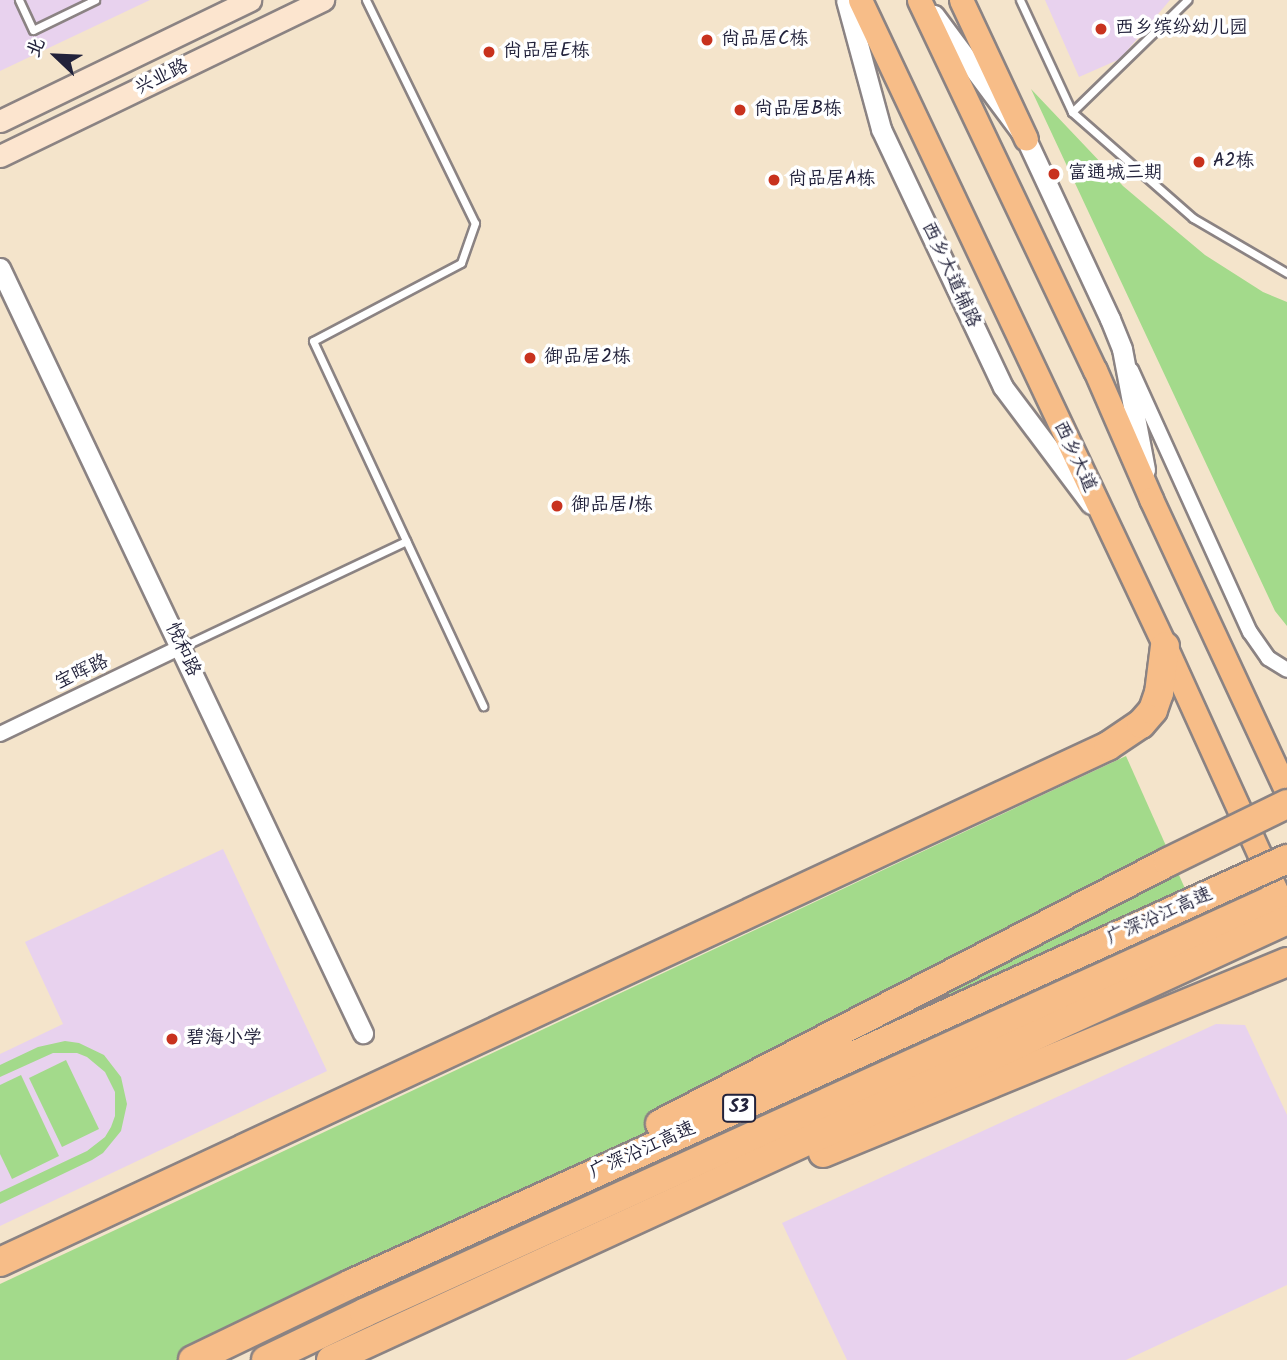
<!DOCTYPE html>
<html>
<head>
<meta charset="utf-8">
<style>
	body { margin:0 }
	#map { position:relative; width:1287px; height:1360px; overflow:hidden; background:#f4e4cb; font-family:Kalam,"LXGW WenKai TC",sans-serif }
	div>[style] { position:absolute }
	.built>* { inset:0; background:#e8d2ee }
	.green>* { inset:0; background:#a3da8b }
	.roads { filter:drop-shadow(2px 0 #8b8383) drop-shadow(-2px 0 #8b8383) drop-shadow(0 2px #8b8383) drop-shadow(0 -2px #8b8383) }
	.service>* { height:7px; margin:-3.5px; padding:0 3.5px; transform-origin:3.5px; border-radius:3.5px; background:#fff }
	.minor>* { height:14px; margin:-7px; padding:0 7px; transform-origin:7px; border-radius:7px; background:#fff }
	.tertiary>* { height:19px; margin:-9.5px; padding:0 9.5px; transform-origin:9.5px; border-radius:9.5px; background:#fff }
	.secondary>* { height:21px; margin:-10.5px; padding:0 10.5px; transform-origin:10.5px; border-radius:10.5px; background:#fce5cf }
	.primary>* { height:23px; margin:-11.5px; padding:0 11.5px; transform-origin:11.5px; border-radius:11.5px; background:#f7bd88 }
	.motorway>* { height:28px; margin:-14px; padding:0 14px; transform-origin:14px; border-radius:14px; background:#f7bd88 }
	.bridges { filter:drop-shadow(2px 0 #8b8383) drop-shadow(-2px 0 #8b8383) drop-shadow(0 2px #8b8383) drop-shadow(0 -2px #8b8383) }
	.motorway-bridge>* { height:28px; margin:-14px; padding:0 14px; transform-origin:14px; border-radius:14px; background:#f7bd88 }
	.dots>* { width:19px; height:19px; translate:-50% -50%; box-sizing:border-box; border:4px solid #fff; border-radius:50% }
	span { translate:-50% -50%; white-space:nowrap; text-align:center; line-height:1.15; -webkit-text-stroke:7px #fff; paint-order:stroke }
	.shield-label span { padding:2px 5px; background:#fff; border:2px solid; border-radius:5px; -webkit-text-stroke-width:0 }
	.shield-label { font-size:18px; color:#22223b; font-weight:700 }
	.poi-label { font-size:19px; color:#22223b }
	.left { translate:0 -50%; text-align:left }
	.street-label { font-size:19px; color:#22223b }
	.north { position:absolute; left:21px; top:21px; width:70px; height:70px; -webkit-text-stroke:5px #fff; paint-order:stroke; rotate:293deg; font-size:19px; font-weight:700; line-height:28px; text-align:center; color:#22223b }
	.north::after { content:''; display:block; margin:auto; width:24px; height:32px; background:#22223b; clip-path:polygon(50% 0,100% 100%,50% 72%,0 100%) }
</style>
</head>
<body>
<div id="map">
	<div class="built">
		<div style="clip-path:polygon(0 0,150px 0,0 71px)"></div>
		<div style="clip-path:polygon(1045px 0,1170px 0,1120px 59px,1079px 77px)"></div>
		<div style="clip-path:polygon(223px 849px,327px 1071px,0 1226px,0 1054px,63px 1024px,25px 942px)"></div>
		<div style="clip-path:polygon(1216px 1024px,1245px 1025px,1287px 1115px,1287px 1285px,1126px 1360px,847px 1360px,782px 1223px)"></div>
	</div>
	<div class="green">
		<div style="clip-path:polygon(1031px 89px,1123px 186px,1162px 219px,1205px 255px,1263px 292px,1287px 302px,1287px 626px,1275px 611px)"></div>
		<div style="clip-path:polygon(1126px 756px,1195px 911px,212px 1360px,0 1360px,0 1284px)"></div>
		<div style="clip-path:polygon(65px 1041px,79px 1043px,104px 1055px,121px 1077px,127px 1104px,121px 1131px,103px 1153px,92px 1160px,0 1204px,0 1192px,87px 1151px,105px 1137px,111px 1127px,115px 1116px,115px 1092px,105px 1072px,87px 1057px,77px 1053px,53px 1053px,0 1077px,0 1065px,38px 1047px)"></div>
		<div style="clip-path:polygon(66px 1060px,99px 1129px,62px 1147px,29px 1078px)"></div>
		<div style="clip-path:polygon(21px 1075px,59px 1156px,12px 1179px,0 1154px,0 1085px)"></div>
	</div>
	<div class="roads">
		<div class="service">
			<div style="left:19px;top:0;width:33px;rotate:65deg"></div>
			<div style="left:33px;top:30px;width:69px;rotate:-25.8deg"></div>
			<div style="left:366px;top:0;width:248px;rotate:64deg"></div>
			<div style="left:475px;top:223px;width:42px;rotate:109.3deg"></div>
			<div style="left:461px;top:263px;width:167px;rotate:152.2deg"></div>
			<div style="left:313px;top:341px;width:403px;rotate:65deg"></div>
			<div style="left:1020px;top:0;width:123px;rotate:65.1deg"></div>
			<div style="left:1072px;top:112px;width:161px;rotate:41.2deg"></div>
			<div style="left:1193px;top:218px;width:109px;rotate:30.3deg"></div>
			<div style="left:1072px;top:112px;width:161px;rotate:-44.2deg"></div>
			<div style="left:182px;top:647px;width:248px;rotate:-25.3deg"></div>
		</div>
		<div class="minor">
			<div style="left:1131px;top:370px;width:288px;rotate:65.6deg"></div>
			<div style="left:1250px;top:632px;width:32px;rotate:55deg"></div>
			<div style="left:1268px;top:658px;width:22px;rotate:32deg"></div>
			<div style="left:0;top:734px;width:201px;rotate:-25.7deg"></div>
		</div>
		<div class="tertiary">
			<div style="left:846px;top:0;width:134px;rotate:74.8deg"></div>
			<div style="left:881px;top:129px;width:285px;rotate:64.7deg"></div>
			<div style="left:1003px;top:387px;width:146px;rotate:53.1deg"></div>
			<div style="left:934px;top:15px;width:154px;rotate:53.4deg"></div>
			<div style="left:1026px;top:139px;width:199px;rotate:65deg"></div>
			<div style="left:1110px;top:319px;width:32px;rotate:68deg"></div>
			<div style="left:1122px;top:349px;width:123px;rotate:79.2deg"></div>
			<div style="left:0;top:268px;width:847px;rotate:64.62deg"></div>
		</div>
		<div class="secondary">
			<div style="left:0;top:121px;width:278px;rotate:-25.8deg"></div>
			<div style="left:0;top:156px;width:359px;rotate:-25.8deg"></div>
		</div>
		<div class="primary">
			<div style="left:860px;top:0;width:714px;rotate:64.73deg"></div>
			<div style="left:1165px;top:646px;width:291px;rotate:65.6deg"></div>
			<div style="left:919px;top:0;width:410px;rotate:64.6deg"></div>
			<div style="left:1095px;top:370px;width:141px;rotate:66.5deg"></div>
			<div style="left:1151px;top:499px;width:323px;rotate:65.1deg"></div>
			<div style="left:961px;top:0;width:153px;rotate:64.9deg"></div>
		</div>
		<div class="motorway">
			<div style="left:823px;top:1153px;width:502px;rotate:-22.37deg"></div>
			<div style="left:0;top:1262px;width:1222px;rotate:-24.97deg"></div>
			<div style="left:1108px;top:746px;width:40px;rotate:-34deg"></div>
			<div style="left:1141px;top:724px;width:18px;rotate:-49deg"></div>
			<div style="left:1153px;top:710px;width:18px;rotate:-71deg"></div>
			<div style="left:1159px;top:693px;width:47px;rotate:-82.7deg"></div>
			<div style="left:266px;top:1360px;width:109px;rotate:-25.6deg"></div>
			<div style="left:364px;top:1313px;width:1004px;rotate:-24.47deg"></div>
			<div style="left:331px;top:1360px;width:1052px;rotate:-24.71deg"></div>
		</div>
	</div>
	<div class="bridges">
		<div class="motorway-bridge">
			<div style="left:660px;top:1124px;width:572px;rotate:-27.28deg"></div>
			<div style="left:1168px;top:862px;width:132px;rotate:-26deg"></div>
			<div style="left:193px;top:1360px;width:175px;rotate:-25.7deg"></div>
			<div style="left:351px;top:1284px;width:1028px;rotate:-24.42deg"></div>
		</div>
	</div>
	<div class="dots">
		<div style="left:1101px;top:29px;background:#c8321e"></div>
		<div style="left:707px;top:40px;background:#c8321e"></div>
		<div style="left:489px;top:52px;background:#c8321e"></div>
		<div style="left:740px;top:110px;background:#c8321e"></div>
		<div style="left:1199px;top:162px;background:#c8321e"></div>
		<div style="left:1054px;top:174px;background:#c8321e"></div>
		<div style="left:774px;top:180px;background:#c8321e"></div>
		<div style="left:530px;top:358px;background:#c8321e"></div>
		<div style="left:557px;top:506px;background:#c8321e"></div>
		<div style="left:172px;top:1039px;background:#c8321e"></div>
	</div>
	<div class="shield-label">
		<span style="left:739px;top:1108px">S3</span>
	</div>
	<div class="poi-label">
		<span class="left" style="left:1115px;top:29px">西乡缤纷幼儿园</span>
		<span class="left" style="left:721px;top:40px">尚品居C栋</span>
		<span class="left" style="left:503px;top:52px">尚品居E栋</span>
		<span class="left" style="left:754px;top:110px">尚品居B栋</span>
		<span class="left" style="left:1213px;top:162px">A2栋</span>
		<span class="left" style="left:1068px;top:174px">富通城三期</span>
		<span class="left" style="left:788px;top:180px">尚品居A栋</span>
		<span class="left" style="left:544px;top:358px">御品居2栋</span>
		<span class="left" style="left:571px;top:506px">御品居1栋</span>
		<span class="left" style="left:186px;top:1039px">碧海小学</span>
	</div>
	<div class="street-label">
		<span style="left:162px;top:78px;rotate:-26deg">兴业路</span>
		<span style="left:950px;top:275px;rotate:65deg">西乡大道辅路</span>
		<span style="left:1074px;top:457px;rotate:65deg">西乡大道</span>
		<span style="left:182px;top:650px;rotate:65deg">悦和路</span>
		<span style="left:82px;top:673px;rotate:-25deg">宝晖路</span>
		<span style="left:1160px;top:917px;rotate:-24deg">广深沿江高速</span>
		<span style="left:643px;top:1151px;rotate:-24deg">广深沿江高速</span>
	</div>
	<div class="north">北</div>
</div>
</body>
</html>
